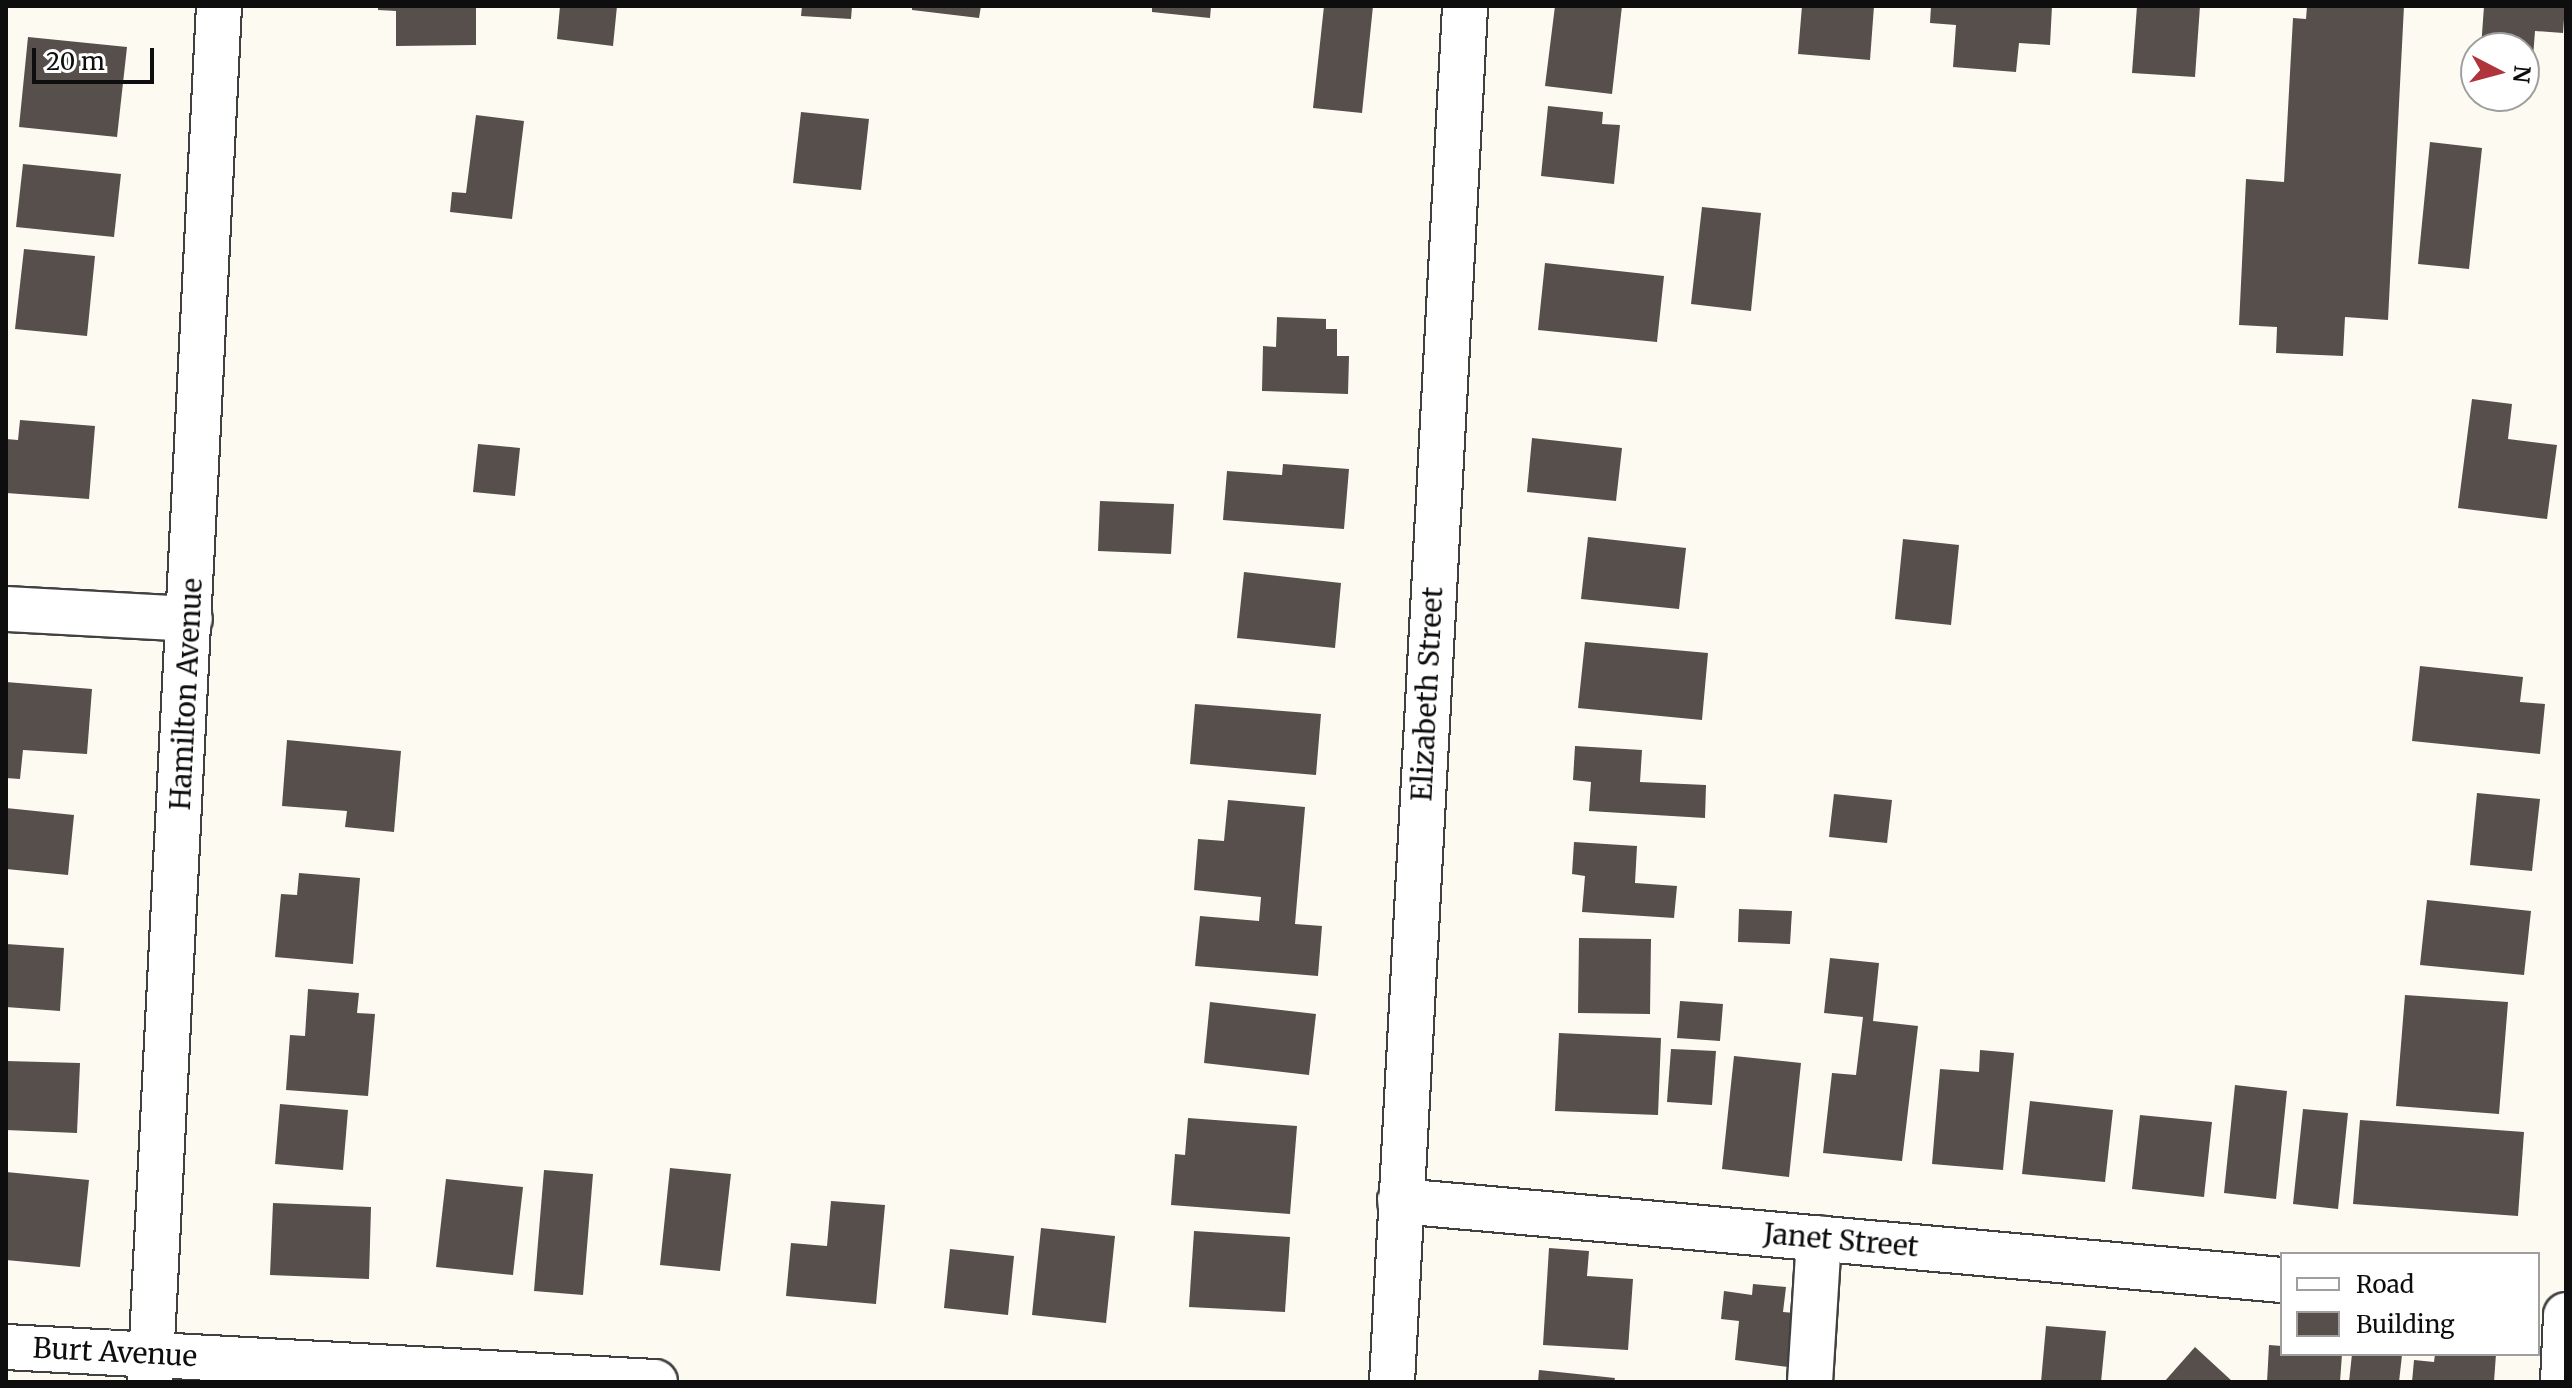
<!DOCTYPE html>
<html>
<head>
<meta charset="utf-8">
<style>
	body { margin:0 }
	#map { position:relative; width:2572px; height:1388px; overflow:hidden; background:#fdfbf1; font-family:Merriweather,serif }
	div>[style] { position:absolute }
	.building>* { inset:0; background:#564f4b }
	.roads { filter:drop-shadow(2px 0 #414141) drop-shadow(-2px 0 #414141) drop-shadow(0 2px #414141) drop-shadow(0 -2px #414141) }
	.minor>* { height:44px; margin:-22px; padding:0 22px; transform-origin:22px; border-radius:22px; background:#fff }
	span { translate:-50% -50%; white-space:nowrap; text-align:center; line-height:1.15; -webkit-text-stroke:8px #fff; paint-order:stroke }
	.street-label { font-size:28px; color:#0e0e0e }
	.frame { position:absolute; inset:0; border:8px solid #0e0e0e; pointer-events:none }
	.legend { position:absolute; left:2280px; top:1252px; width:260px; height:104px; box-sizing:border-box; background:#fff; border:2px solid #9f9f9f; margin:0; padding:10px 14px; list-style:none; font-size:24px; color:#0e0e0e }
	.legend li { display:flex; align-items:center; gap:16px; height:40px }
	.legend b { width:40px; border:2px solid #9f9f9f }
	.north { position:absolute; left:2460px; top:32px; width:80px; height:80px; box-sizing:border-box; background:#fff; border:2px solid #9f9f9f; border-radius:50%; rotate:96deg; font-size:22px; font-weight:700; line-height:32px; text-align:center; color:#0e0e0e }
	.north::after { content:''; display:block; margin:auto; width:28px; height:36px; background:#b0343c; clip-path:polygon(50% 0,100% 100%,50% 72%,0 100%) }
	.scale { position:absolute; left:32px; top:48px; width:122px; height:36px; box-sizing:border-box; border:4px solid #0e0e0e; border-top:0; padding-left:10px; font-size:24px; line-height:28px; white-space:nowrap; color:#0e0e0e; -webkit-text-stroke:6px #fff; paint-order:stroke }
</style>
</head>
<body>
<div id="map">
	<div class="building">
		<div style="clip-path:polygon(378px 6px,476px 6px,476px 45px,396px 46px,396px 11px,378px 10px)"></div>
		<div style="clip-path:polygon(560px 6px,617px 6px,613px 46px,557px 39px)"></div>
		<div style="clip-path:polygon(802px 6px,852px 6px,851px 19px,801px 16px)"></div>
		<div style="clip-path:polygon(912px 6px,981px 6px,979px 18px,912px 10px)"></div>
		<div style="clip-path:polygon(1152px 6px,1211px 6px,1210px 18px,1152px 12px)"></div>
		<div style="clip-path:polygon(1324px 6px,1373px 6px,1362px 113px,1313px 108px)"></div>
		<div style="clip-path:polygon(1555px 6px,1622px 6px,1612px 94px,1545px 86px)"></div>
		<div style="clip-path:polygon(1802px 6px,1874px 6px,1870px 60px,1798px 54px)"></div>
		<div style="clip-path:polygon(1931px 6px,2052px 6px,2050px 45px,2019px 43px,2016px 72px,1953px 67px,1956px 25px,1930px 23px)"></div>
		<div style="clip-path:polygon(2137px 6px,2200px 6px,2195px 77px,2132px 73px)"></div>
		<div style="clip-path:polygon(2307px 6px,2404px 6px,2388px 320px,2345px 317px,2343px 356px,2276px 353px,2277px 327px,2239px 325px,2246px 179px,2284px 182px,2293px 18px,2306px 19px)"></div>
		<div style="clip-path:polygon(2484px 6px,2565px 6px,2563px 33px,2535px 31px,2530px 98px,2524px 97px,2524px 48px,2481px 48px)"></div>
		<div style="clip-path:polygon(28px 37px,127px 47px,117px 137px,19px 127px)"></div>
		<div style="clip-path:polygon(1548px 106px,1603px 112px,1602px 124px,1620px 125px,1614px 184px,1541px 176px)"></div>
		<div style="clip-path:polygon(801px 112px,869px 119px,861px 190px,793px 183px)"></div>
		<div style="clip-path:polygon(476px 115px,524px 121px,512px 219px,450px 212px,452px 192px,466px 193px)"></div>
		<div style="clip-path:polygon(2430px 142px,2482px 148px,2469px 269px,2418px 264px)"></div>
		<div style="clip-path:polygon(23px 164px,121px 174px,114px 237px,16px 227px)"></div>
		<div style="clip-path:polygon(1702px 207px,1761px 213px,1751px 311px,1691px 304px)"></div>
		<div style="clip-path:polygon(24px 249px,95px 256px,87px 336px,15px 329px)"></div>
		<div style="clip-path:polygon(1545px 263px,1664px 276px,1657px 342px,1538px 330px)"></div>
		<div style="clip-path:polygon(1277px 317px,1326px 319px,1326px 329px,1337px 329px,1337px 356px,1349px 356px,1348px 394px,1262px 391px,1263px 346px,1276px 347px)"></div>
		<div style="clip-path:polygon(2472px 399px,2512px 404px,2508px 439px,2557px 445px,2547px 519px,2458px 508px)"></div>
		<div style="clip-path:polygon(20px 420px,95px 426px,89px 499px,6px 493px,6px 439px,18px 440px)"></div>
		<div style="clip-path:polygon(1532px 438px,1622px 448px,1616px 501px,1527px 492px)"></div>
		<div style="clip-path:polygon(478px 444px,520px 448px,515px 496px,473px 492px)"></div>
		<div style="clip-path:polygon(1283px 464px,1349px 469px,1344px 529px,1223px 520px,1227px 471px,1282px 475px)"></div>
		<div style="clip-path:polygon(1100px 501px,1174px 504px,1171px 554px,1098px 551px)"></div>
		<div style="clip-path:polygon(1588px 537px,1686px 548px,1679px 609px,1581px 599px)"></div>
		<div style="clip-path:polygon(1903px 539px,1959px 545px,1951px 625px,1895px 619px)"></div>
		<div style="clip-path:polygon(1244px 572px,1341px 583px,1335px 648px,1237px 638px)"></div>
		<div style="clip-path:polygon(1585px 642px,1708px 653px,1702px 720px,1578px 708px)"></div>
		<div style="clip-path:polygon(2420px 666px,2523px 677px,2520px 702px,2545px 704px,2540px 754px,2412px 741px)"></div>
		<div style="clip-path:polygon(6px 682px,92px 689px,87px 754px,23px 750px,20px 779px,6px 778px)"></div>
		<div style="clip-path:polygon(1195px 704px,1321px 714px,1316px 775px,1190px 764px)"></div>
		<div style="clip-path:polygon(287px 740px,401px 751px,394px 832px,345px 827px,347px 811px,282px 806px)"></div>
		<div style="clip-path:polygon(1575px 746px,1642px 750px,1640px 782px,1706px 785px,1705px 818px,1589px 811px,1591px 782px,1573px 780px)"></div>
		<div style="clip-path:polygon(2477px 793px,2540px 799px,2532px 871px,2470px 865px)"></div>
		<div style="clip-path:polygon(1834px 794px,1892px 800px,1887px 843px,1829px 837px)"></div>
		<div style="clip-path:polygon(1228px 800px,1305px 807px,1295px 924px,1322px 926px,1318px 976px,1195px 966px,1200px 916px,1259px 921px,1261px 897px,1194px 890px,1198px 839px,1224px 841px)"></div>
		<div style="clip-path:polygon(6px 808px,74px 815px,68px 875px,6px 869px)"></div>
		<div style="clip-path:polygon(1574px 842px,1637px 846px,1635px 883px,1677px 886px,1674px 918px,1582px 912px,1585px 876px,1572px 874px)"></div>
		<div style="clip-path:polygon(299px 873px,360px 878px,353px 964px,275px 957px,281px 894px,297px 895px)"></div>
		<div style="clip-path:polygon(2427px 900px,2531px 911px,2524px 975px,2420px 965px)"></div>
		<div style="clip-path:polygon(1739px 909px,1792px 911px,1790px 944px,1738px 942px)"></div>
		<div style="clip-path:polygon(1579px 938px,1651px 939px,1650px 1014px,1578px 1013px)"></div>
		<div style="clip-path:polygon(6px 944px,64px 948px,60px 1011px,6px 1007px)"></div>
		<div style="clip-path:polygon(1830px 958px,1879px 963px,1873px 1021px,1918px 1026px,1902px 1161px,1823px 1153px,1832px 1073px,1856px 1075px,1863px 1017px,1824px 1013px)"></div>
		<div style="clip-path:polygon(308px 989px,359px 993px,357px 1013px,375px 1014px,368px 1096px,286px 1090px,290px 1035px,305px 1036px)"></div>
		<div style="clip-path:polygon(2405px 995px,2508px 1002px,2499px 1114px,2396px 1106px)"></div>
		<div style="clip-path:polygon(1680px 1001px,1723px 1004px,1720px 1041px,1677px 1038px)"></div>
		<div style="clip-path:polygon(1210px 1002px,1316px 1014px,1309px 1075px,1204px 1063px)"></div>
		<div style="clip-path:polygon(1559px 1033px,1661px 1038px,1658px 1115px,1555px 1111px)"></div>
		<div style="clip-path:polygon(1671px 1049px,1716px 1051px,1712px 1105px,1667px 1102px)"></div>
		<div style="clip-path:polygon(1980px 1050px,2014px 1053px,2003px 1170px,1932px 1164px,1940px 1069px,1979px 1072px)"></div>
		<div style="clip-path:polygon(1734px 1056px,1801px 1063px,1789px 1177px,1722px 1169px)"></div>
		<div style="clip-path:polygon(6px 1061px,80px 1063px,77px 1133px,6px 1130px)"></div>
		<div style="clip-path:polygon(2235px 1085px,2287px 1091px,2276px 1199px,2224px 1193px)"></div>
		<div style="clip-path:polygon(2030px 1101px,2113px 1110px,2105px 1182px,2022px 1174px)"></div>
		<div style="clip-path:polygon(280px 1104px,348px 1110px,343px 1170px,275px 1164px)"></div>
		<div style="clip-path:polygon(2303px 1109px,2348px 1113px,2338px 1209px,2293px 1204px)"></div>
		<div style="clip-path:polygon(2140px 1115px,2212px 1122px,2204px 1197px,2132px 1189px)"></div>
		<div style="clip-path:polygon(1188px 1118px,1297px 1126px,1290px 1214px,1171px 1205px,1175px 1154px,1185px 1155px)"></div>
		<div style="clip-path:polygon(2360px 1120px,2524px 1132px,2518px 1216px,2353px 1204px)"></div>
		<div style="clip-path:polygon(670px 1168px,731px 1174px,720px 1271px,660px 1265px)"></div>
		<div style="clip-path:polygon(544px 1170px,593px 1174px,583px 1295px,534px 1291px)"></div>
		<div style="clip-path:polygon(6px 1172px,89px 1180px,80px 1267px,6px 1260px)"></div>
		<div style="clip-path:polygon(446px 1179px,523px 1187px,513px 1275px,436px 1267px)"></div>
		<div style="clip-path:polygon(831px 1201px,885px 1205px,876px 1304px,786px 1296px,791px 1243px,827px 1246px)"></div>
		<div style="clip-path:polygon(273px 1203px,371px 1207px,369px 1279px,270px 1275px)"></div>
		<div style="clip-path:polygon(1041px 1228px,1115px 1236px,1106px 1323px,1032px 1315px)"></div>
		<div style="clip-path:polygon(1194px 1231px,1290px 1237px,1285px 1312px,1189px 1307px)"></div>
		<div style="clip-path:polygon(1549px 1248px,1589px 1251px,1587px 1276px,1633px 1279px,1628px 1350px,1543px 1345px)"></div>
		<div style="clip-path:polygon(950px 1249px,1014px 1256px,1008px 1315px,944px 1308px)"></div>
		<div style="clip-path:polygon(1753px 1284px,1786px 1287px,1783px 1312px,1795px 1313px,1788px 1367px,1735px 1360px,1739px 1321px,1721px 1319px,1724px 1291px,1752px 1295px)"></div>
		<div style="clip-path:polygon(2046px 1326px,2106px 1331px,2101px 1382px,2041px 1382px)"></div>
		<div style="clip-path:polygon(2269px 1345px,2282px 1346px,2282px 1354px,2342px 1354px,2340px 1382px,2267px 1382px)"></div>
		<div style="clip-path:polygon(2195px 1347px,2233px 1382px,2164px 1382px)"></div>
		<div style="clip-path:polygon(2352px 1354px,2402px 1355px,2399px 1382px,2349px 1382px)"></div>
		<div style="clip-path:polygon(2435px 1354px,2496px 1354px,2494px 1382px,2412px 1382px,2414px 1360px,2434px 1362px)"></div>
		<div style="clip-path:polygon(1539px 1370px,1615px 1378px,1614px 1382px,1538px 1382px)"></div>
	</div>
	<div class="roads">
		<div class="minor">
			<div style="left:6px;top:609px;width:184px;rotate:3.1deg"></div>
			<div style="left:1400px;top:1201px;width:886px;rotate:5.12deg"></div>
			<div style="left:6px;top:1347px;width:650px;rotate:3.09deg"></div>
			<div style="left:150px;top:1382px;width:1378px;rotate:-87.13deg"></div>
			<div style="left:1392px;top:1382px;width:1378px;rotate:-86.96deg"></div>
			<div style="left:1810px;top:1382px;width:144px;rotate:-86.4deg"></div>
			<div style="left:2563px;top:1382px;width:67px;rotate:-87.4deg"></div>
		</div>
	</div>
	<div class="street-label">
		<span style="left:186px;top:694px;rotate:-87deg">Hamilton Avenue</span>
		<span style="left:1427px;top:694px;rotate:-87deg">Elizabeth Street</span>
		<span style="left:1841px;top:1240px;rotate:5deg">Janet Street</span>
		<span style="left:115px;top:1352px;rotate:3deg">Burt Avenue</span>
	</div>
	<div class="frame"></div>
	<ul class="legend">
	<li><b style="height:10px;background:#fff"></b>Road</li>
	<li><b style="height:22px;background:#564f4b"></b>Building</li>
	</ul>
	<div class="north">N</div>
	<div class="scale">20 m</div>
</div>
</body>
</html>
